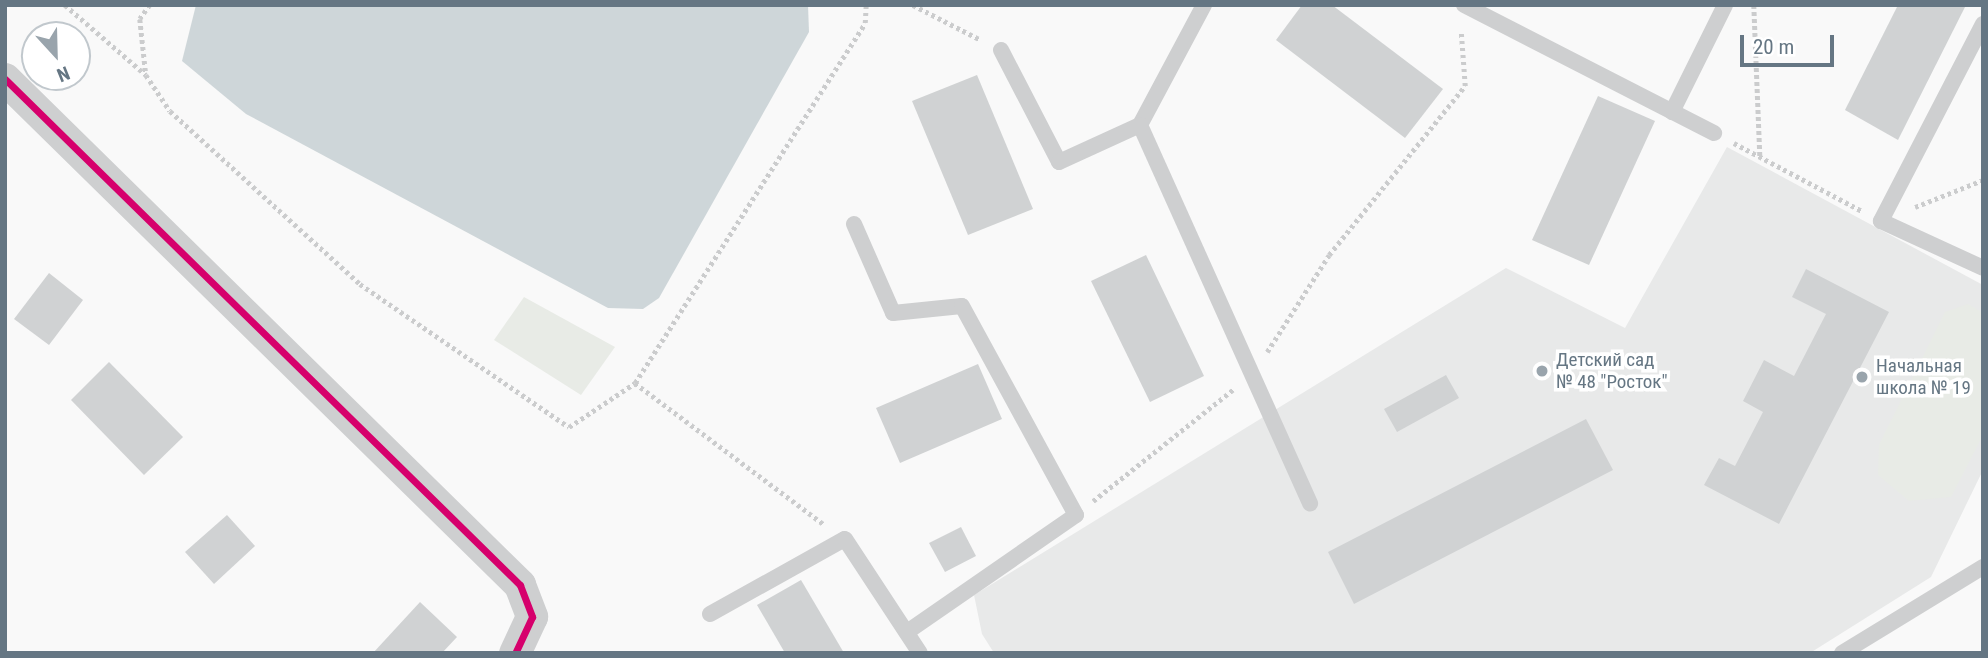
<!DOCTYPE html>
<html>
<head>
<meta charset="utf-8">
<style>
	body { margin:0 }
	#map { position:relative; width:1988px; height:658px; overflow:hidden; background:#f9f9f9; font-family:"Roboto Condensed",sans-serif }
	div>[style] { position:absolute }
	.built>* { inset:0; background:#e8e9e9 }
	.green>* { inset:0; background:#e8ebe6 }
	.water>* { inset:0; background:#ced6d9 }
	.building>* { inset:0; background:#d0d2d3 }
	.path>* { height:4.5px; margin-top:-2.25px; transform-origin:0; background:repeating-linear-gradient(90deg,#cbcccd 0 3.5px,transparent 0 7px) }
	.service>* { height:16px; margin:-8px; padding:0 8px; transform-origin:8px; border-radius:8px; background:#cecfd0 }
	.minor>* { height:32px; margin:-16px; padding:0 16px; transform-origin:16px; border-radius:16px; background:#cecfd0 }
	.cycleway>* { height:7px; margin:-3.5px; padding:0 3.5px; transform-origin:3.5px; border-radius:3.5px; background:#d6006c }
	.dots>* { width:19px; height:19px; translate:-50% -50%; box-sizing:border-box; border:4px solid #fff; border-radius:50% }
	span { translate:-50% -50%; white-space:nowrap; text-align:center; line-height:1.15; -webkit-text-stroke:7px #fff; paint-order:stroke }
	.poi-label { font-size:19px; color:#657683 }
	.left { translate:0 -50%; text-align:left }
	.frame { position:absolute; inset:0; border:7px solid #657683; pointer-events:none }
	.north { position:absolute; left:21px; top:21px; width:70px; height:70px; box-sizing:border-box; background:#fff; border:2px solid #c1c8cd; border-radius:50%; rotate:158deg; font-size:19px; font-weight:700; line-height:28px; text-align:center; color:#657683 }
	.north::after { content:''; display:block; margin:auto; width:24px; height:32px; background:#99a4ac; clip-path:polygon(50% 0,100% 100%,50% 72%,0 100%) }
	.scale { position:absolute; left:1740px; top:35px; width:94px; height:32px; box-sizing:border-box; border:4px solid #657683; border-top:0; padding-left:9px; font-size:21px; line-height:24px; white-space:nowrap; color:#657683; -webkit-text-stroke:5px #fff; paint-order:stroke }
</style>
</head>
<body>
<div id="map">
	<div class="built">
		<div style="clip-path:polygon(1727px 147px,1983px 285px,1983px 470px,1931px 577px,1810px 653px,994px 653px,982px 634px,974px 595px,1506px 268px,1625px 328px)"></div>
	</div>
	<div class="green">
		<div style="clip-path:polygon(524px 297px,615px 347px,581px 395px,494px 340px)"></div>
		<div style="clip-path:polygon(1968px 304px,1983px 313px,1983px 435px,1951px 497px,1909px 501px,1878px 475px,1879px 445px,1945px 312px)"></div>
	</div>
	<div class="water">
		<div style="clip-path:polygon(196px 5px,808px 5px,809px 32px,659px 298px,643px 309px,608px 308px,246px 114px,182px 61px)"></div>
	</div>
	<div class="building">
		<div style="clip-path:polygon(1302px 5px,1332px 5px,1443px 89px,1405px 138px,1276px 40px)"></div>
		<div style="clip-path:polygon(1898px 5px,1966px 5px,1898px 140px,1845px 110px)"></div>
		<div style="clip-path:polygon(977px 75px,1033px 209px,968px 235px,912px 101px)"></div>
		<div style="clip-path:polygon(1598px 96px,1655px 121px,1589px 265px,1532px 240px)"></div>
		<div style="clip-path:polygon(1146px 255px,1204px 376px,1150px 402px,1091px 281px)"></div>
		<div style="clip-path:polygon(1806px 269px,1889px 312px,1779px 524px,1704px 485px,1719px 458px,1735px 466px,1763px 412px,1743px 401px,1764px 360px,1794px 376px,1826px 314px,1792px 297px)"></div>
		<div style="clip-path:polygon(49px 273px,83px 300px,49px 345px,14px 319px)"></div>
		<div style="clip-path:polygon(109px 362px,183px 437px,144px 475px,71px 400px)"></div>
		<div style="clip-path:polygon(978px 364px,1002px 419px,900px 463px,876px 408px)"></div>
		<div style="clip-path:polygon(1446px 375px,1459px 398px,1397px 432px,1384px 409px)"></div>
		<div style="clip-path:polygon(1586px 419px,1613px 470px,1354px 604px,1328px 552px)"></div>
		<div style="clip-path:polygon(227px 515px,255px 546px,214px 584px,185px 552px)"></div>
		<div style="clip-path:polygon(961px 527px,976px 556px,945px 572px,929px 543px)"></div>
		<div style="clip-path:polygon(801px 580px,844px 653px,785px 653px,757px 605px)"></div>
		<div style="clip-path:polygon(420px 602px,457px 637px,442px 653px,373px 653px)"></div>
	</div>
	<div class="path">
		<div style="left:65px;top:5px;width:107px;rotate:40.8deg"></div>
		<div style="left:150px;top:5px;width:17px;rotate:126deg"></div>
		<div style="left:140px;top:19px;width:56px;rotate:83.9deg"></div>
		<div style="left:146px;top:75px;width:43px;rotate:56.3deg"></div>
		<div style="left:170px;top:111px;width:257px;rotate:42.3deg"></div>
		<div style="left:360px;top:284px;width:253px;rotate:34.4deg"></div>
		<div style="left:569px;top:427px;width:79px;rotate:-33.7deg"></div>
		<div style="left:635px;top:383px;width:427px;rotate:-57.4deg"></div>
		<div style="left:865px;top:23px;width:18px;rotate:-87deg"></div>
		<div style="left:913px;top:5px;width:76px;rotate:27.2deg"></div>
		<div style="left:1754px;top:5px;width:151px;rotate:87.7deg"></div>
		<div style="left:1734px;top:143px;width:145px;rotate:28deg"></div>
		<div style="left:1915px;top:207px;width:73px;rotate:-21.7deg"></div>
		<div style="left:1267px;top:352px;width:115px;rotate:-57.4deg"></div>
		<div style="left:1329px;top:255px;width:217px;rotate:-51.2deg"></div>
		<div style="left:1465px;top:86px;width:55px;rotate:-94.2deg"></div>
		<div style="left:635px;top:383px;width:237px;rotate:36.8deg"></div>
		<div style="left:1093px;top:501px;width:180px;rotate:-38.5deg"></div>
	</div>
	<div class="service">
		<div style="left:1204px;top:5px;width:136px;rotate:118.1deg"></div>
		<div style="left:1140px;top:125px;width:415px;rotate:65.8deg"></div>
		<div style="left:1464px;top:5px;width:281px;rotate:27.1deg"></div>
		<div style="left:1983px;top:24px;width:222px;rotate:117.4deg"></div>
		<div style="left:1881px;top:221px;width:112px;rotate:24.7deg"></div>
		<div style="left:1001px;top:50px;width:126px;rotate:62.6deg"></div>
		<div style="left:1059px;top:162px;width:89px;rotate:-24.6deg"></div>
		<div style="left:1672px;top:112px;width:119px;rotate:-63.6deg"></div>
		<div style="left:854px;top:224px;width:97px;rotate:66.3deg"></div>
		<div style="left:893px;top:313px;width:69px;rotate:-5.8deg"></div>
		<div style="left:962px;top:306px;width:238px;rotate:61.4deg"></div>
		<div style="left:1076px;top:515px;width:206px;rotate:145.3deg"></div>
		<div style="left:710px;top:614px;width:154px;rotate:-29.1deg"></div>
		<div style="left:845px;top:539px;width:136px;rotate:56.7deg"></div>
		<div style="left:1842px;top:653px;width:165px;rotate:-31.4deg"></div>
	</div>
	<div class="minor">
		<div style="left:5px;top:79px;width:722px;rotate:44.49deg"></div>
		<div style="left:520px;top:585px;width:34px;rotate:69deg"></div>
		<div style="left:532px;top:617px;width:40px;rotate:115deg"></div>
	</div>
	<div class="cycleway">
		<div style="left:5px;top:79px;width:722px;rotate:44.49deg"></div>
		<div style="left:520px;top:585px;width:34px;rotate:69deg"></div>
		<div style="left:532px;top:617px;width:40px;rotate:115deg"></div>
	</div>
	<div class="dots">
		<div style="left:1542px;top:371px;background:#99a4ac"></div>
		<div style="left:1862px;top:377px;background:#99a4ac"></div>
	</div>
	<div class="poi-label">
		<span class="left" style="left:1556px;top:371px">Детский сад<br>№ 48 "Росток"</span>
		<span class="left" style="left:1876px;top:377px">Начальная<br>школа № 19</span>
	</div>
	<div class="frame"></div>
	<div class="north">N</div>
	<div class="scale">20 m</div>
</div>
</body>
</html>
